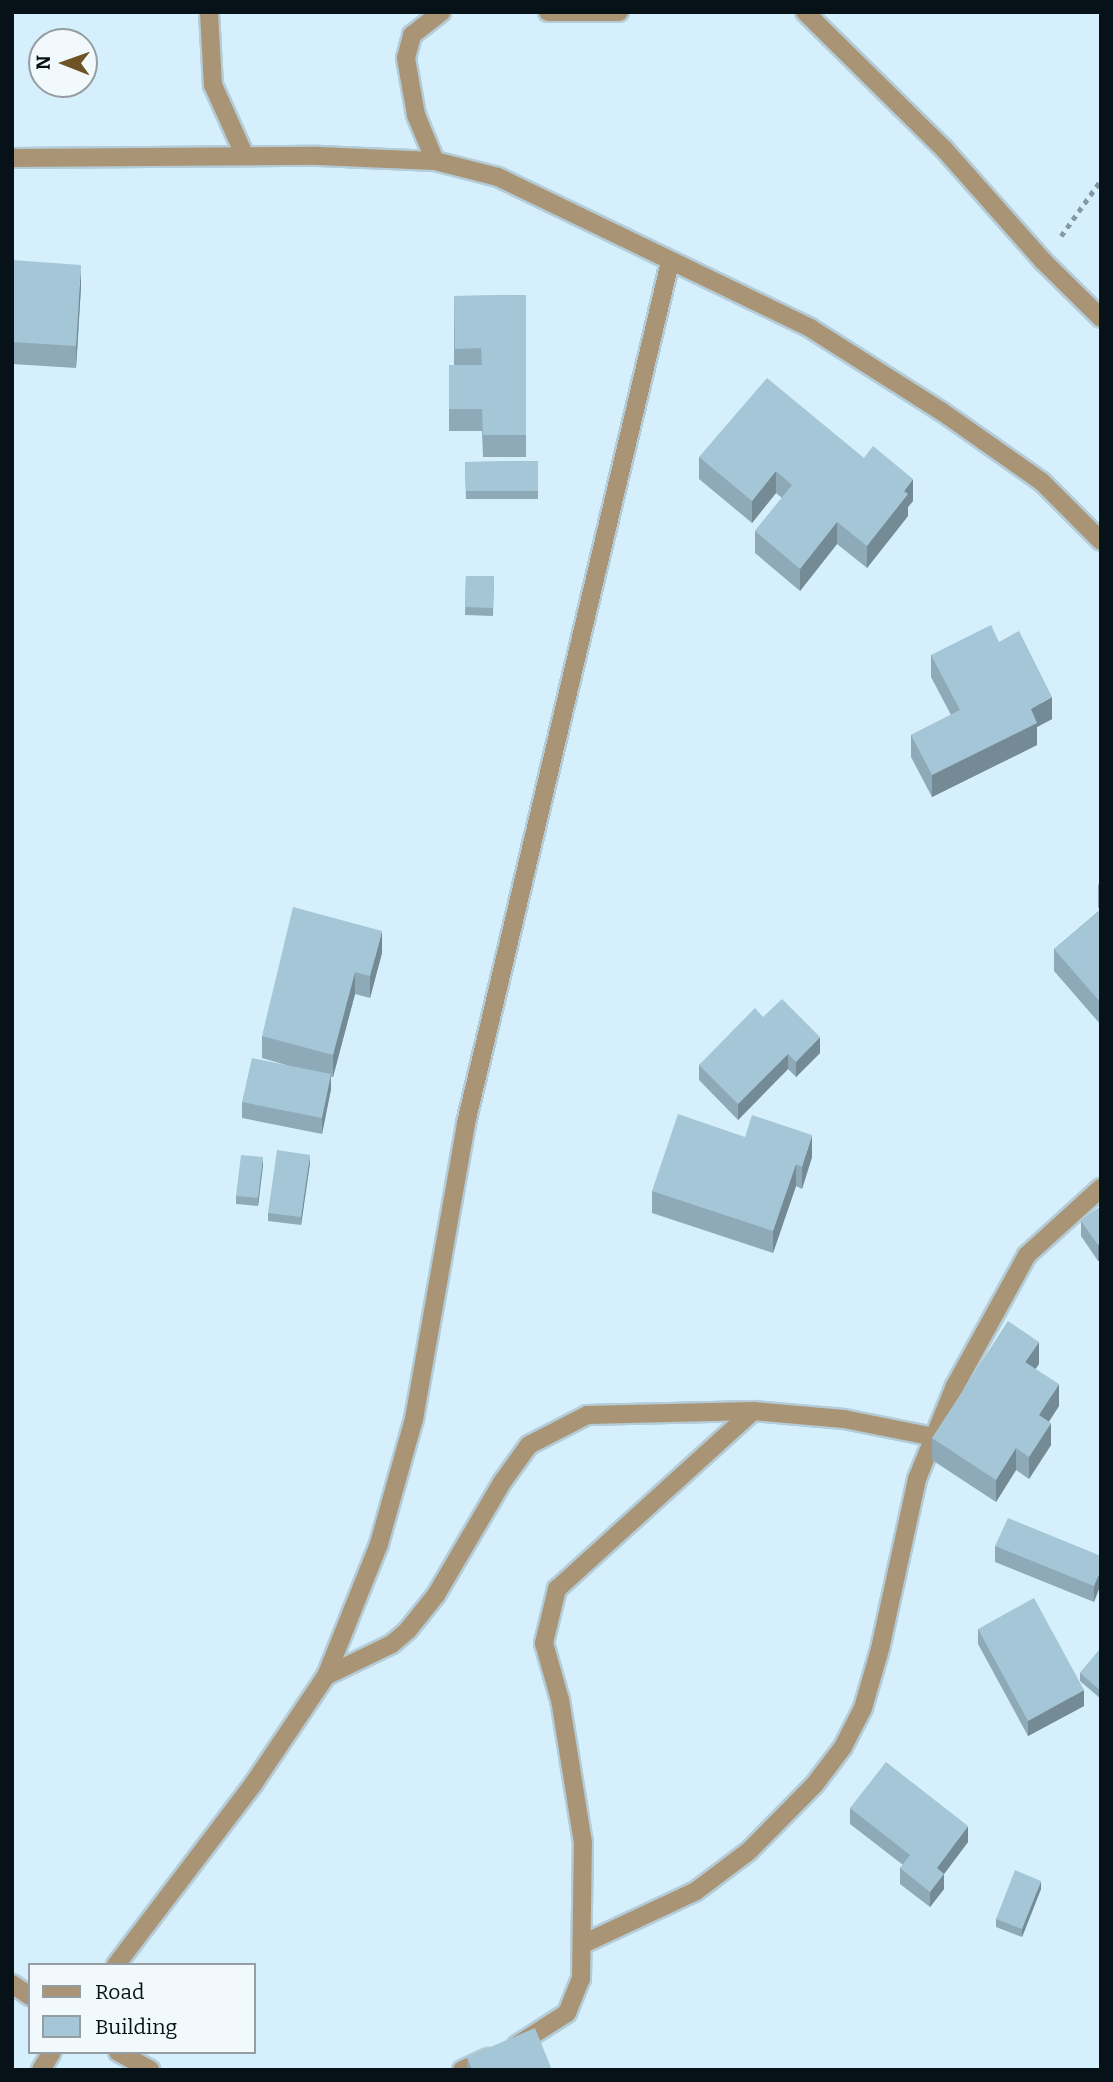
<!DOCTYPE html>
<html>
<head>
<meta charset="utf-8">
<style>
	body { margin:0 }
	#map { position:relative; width:1113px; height:2082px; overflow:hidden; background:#d5f0fc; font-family:Bitter,serif }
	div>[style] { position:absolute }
	.path>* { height:4.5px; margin-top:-2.25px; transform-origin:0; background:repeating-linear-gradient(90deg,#8499a2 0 5px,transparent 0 10px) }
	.roads { filter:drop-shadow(2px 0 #b4ccd8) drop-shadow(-2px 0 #b4ccd8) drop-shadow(0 2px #b4ccd8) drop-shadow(0 -2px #b4ccd8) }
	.minor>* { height:18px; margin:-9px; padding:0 9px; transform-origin:9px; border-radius:9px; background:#a99575 }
	.wall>* { inset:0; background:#8eaab8 }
	.shaded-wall>* { inset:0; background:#748b96 }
	.building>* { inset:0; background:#a5c6d6 }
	span { translate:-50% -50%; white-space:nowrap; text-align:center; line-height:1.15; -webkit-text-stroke:7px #f2f9fc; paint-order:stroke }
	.frame { position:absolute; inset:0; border:14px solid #071218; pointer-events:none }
	.legend { position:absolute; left:28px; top:1963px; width:228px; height:91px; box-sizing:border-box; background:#f2f9fc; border:2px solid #949da1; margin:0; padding:9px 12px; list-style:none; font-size:21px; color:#071218 }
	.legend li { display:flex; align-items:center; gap:14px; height:35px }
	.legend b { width:35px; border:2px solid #949da1 }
	.north { position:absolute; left:28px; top:28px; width:70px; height:70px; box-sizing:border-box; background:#f2f9fc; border:2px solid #949da1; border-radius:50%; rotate:271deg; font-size:19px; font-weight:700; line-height:28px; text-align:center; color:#071218 }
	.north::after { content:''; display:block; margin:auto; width:24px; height:32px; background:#6d5325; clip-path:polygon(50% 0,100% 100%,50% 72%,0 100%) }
</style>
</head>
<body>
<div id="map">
	<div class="path">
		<div style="left:1061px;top:236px;width:69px;rotate:-54.5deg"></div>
	</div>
	<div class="roads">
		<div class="minor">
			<div style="left:209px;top:12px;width:73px;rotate:86.9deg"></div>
			<div style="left:213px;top:85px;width:76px;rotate:65.8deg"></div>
			<div style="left:548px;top:12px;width:71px"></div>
			<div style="left:805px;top:12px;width:195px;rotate:44.6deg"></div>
			<div style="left:944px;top:149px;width:149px;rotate:48.5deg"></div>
			<div style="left:1043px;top:261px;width:81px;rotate:44.5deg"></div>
			<div style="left:12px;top:158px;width:307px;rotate:-0.4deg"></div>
			<div style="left:319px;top:156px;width:116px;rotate:2.5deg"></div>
			<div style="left:435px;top:161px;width:65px;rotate:14.3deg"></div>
			<div style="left:498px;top:177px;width:347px;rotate:25.8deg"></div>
			<div style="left:810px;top:328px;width:155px;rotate:32.4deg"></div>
			<div style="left:941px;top:411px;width:123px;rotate:35.1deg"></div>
			<div style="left:1042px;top:482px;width:83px;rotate:45deg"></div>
			<div style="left:435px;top:161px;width:50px;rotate:-112.4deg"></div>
			<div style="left:416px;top:115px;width:58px;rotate:-100deg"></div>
			<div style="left:406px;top:58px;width:24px;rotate:-75deg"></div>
			<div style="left:412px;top:35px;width:37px;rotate:-38deg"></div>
			<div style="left:326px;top:1676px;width:73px;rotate:-25.9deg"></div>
			<div style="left:392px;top:1644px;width:21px;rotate:-41deg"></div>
			<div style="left:408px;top:1630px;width:45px;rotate:-51.3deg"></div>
			<div style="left:436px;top:1595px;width:132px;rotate:-59.6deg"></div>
			<div style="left:503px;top:1481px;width:44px;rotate:-54.2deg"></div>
			<div style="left:529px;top:1445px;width:65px;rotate:-27.3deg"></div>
			<div style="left:587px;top:1415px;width:166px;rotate:-1.4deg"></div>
			<div style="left:753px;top:1411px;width:91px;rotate:5deg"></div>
			<div style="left:844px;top:1419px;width:92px;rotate:11.3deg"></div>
			<div style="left:583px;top:1944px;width:125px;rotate:-25.1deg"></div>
			<div style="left:696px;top:1891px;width:66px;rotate:-37deg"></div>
			<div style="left:749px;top:1851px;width:94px;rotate:-45.4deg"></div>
			<div style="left:815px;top:1784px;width:46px;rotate:-52.9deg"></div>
			<div style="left:843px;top:1747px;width:44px;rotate:-62.9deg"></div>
			<div style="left:863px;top:1708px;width:61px;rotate:-73.9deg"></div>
			<div style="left:880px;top:1649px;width:174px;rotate:-77.7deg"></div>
			<div style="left:917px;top:1479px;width:100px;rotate:-67.8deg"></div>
			<div style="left:955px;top:1386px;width:149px;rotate:-61.2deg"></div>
			<div style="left:1027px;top:1255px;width:100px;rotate:-42.2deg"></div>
			<div style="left:116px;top:1965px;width:228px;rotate:-52.8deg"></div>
			<div style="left:254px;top:1783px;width:129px;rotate:-56.1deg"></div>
			<div style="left:326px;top:1676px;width:142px;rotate:-68.1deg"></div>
			<div style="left:379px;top:1544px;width:130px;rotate:-74.4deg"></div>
			<div style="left:414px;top:1419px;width:301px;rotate:-80deg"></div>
			<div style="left:466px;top:1123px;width:885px;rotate:-76.67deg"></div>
			<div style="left:12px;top:1984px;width:22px;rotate:34deg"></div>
			<div style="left:517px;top:2045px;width:59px;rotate:-32.6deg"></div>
			<div style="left:567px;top:2013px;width:37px;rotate:-68deg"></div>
			<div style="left:581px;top:1979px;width:136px;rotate:-89.2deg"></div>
			<div style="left:583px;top:1843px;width:145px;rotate:-99.1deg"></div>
			<div style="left:560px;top:1700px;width:59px;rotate:-105.7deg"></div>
			<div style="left:544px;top:1643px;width:56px;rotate:-76.5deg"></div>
			<div style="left:557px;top:1589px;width:265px;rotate:-42.2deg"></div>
			<div style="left:118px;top:2052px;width:37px;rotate:29deg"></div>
			<div style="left:41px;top:2070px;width:21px;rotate:-59deg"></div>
			<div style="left:462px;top:2070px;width:29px;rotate:-25deg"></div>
		</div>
	</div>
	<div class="wall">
		<div style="clip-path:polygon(12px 260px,81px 287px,76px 368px,12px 364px)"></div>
		<div style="clip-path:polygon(526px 295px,526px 457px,483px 457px,482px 431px,449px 431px,449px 365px,454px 365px,454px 296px)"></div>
		<div style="clip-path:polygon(699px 457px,864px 458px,913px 501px,908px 507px,908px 516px,867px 568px,837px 544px,800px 591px,755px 553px,755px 531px,782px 498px,776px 493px,752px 523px,699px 479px)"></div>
		<div style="clip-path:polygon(538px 461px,538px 499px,466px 499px,465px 462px)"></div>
		<div style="clip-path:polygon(466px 576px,494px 576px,493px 616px,465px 615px)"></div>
		<div style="clip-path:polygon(999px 642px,1052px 719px,1037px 727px,1037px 745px,932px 797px,911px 757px,911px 735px,951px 715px,931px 677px,931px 655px)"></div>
		<div style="clip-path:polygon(1101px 882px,1101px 1025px,1054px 971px,1054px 949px,1100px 910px,1098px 907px,1098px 885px)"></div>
		<div style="clip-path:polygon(382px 953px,370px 998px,355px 994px,333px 1077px,331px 1077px,331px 1089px,322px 1134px,242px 1118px,242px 1102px,286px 1065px,262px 1058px,262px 1036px)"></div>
		<div style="clip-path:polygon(763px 1017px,820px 1053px,796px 1077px,788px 1069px,738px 1120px,699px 1080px,699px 1065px)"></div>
		<div style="clip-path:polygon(745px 1137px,812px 1157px,802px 1189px,796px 1186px,773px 1253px,652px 1213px,652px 1191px)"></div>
		<div style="clip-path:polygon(310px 1163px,301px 1225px,268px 1221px,268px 1213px)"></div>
		<div style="clip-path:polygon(263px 1165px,258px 1206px,236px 1204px,236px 1196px)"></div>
		<div style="clip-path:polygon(1101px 1206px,1101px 1259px,1098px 1261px,1081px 1236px,1081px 1221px)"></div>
		<div style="clip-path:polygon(1039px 1364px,1035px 1369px,1059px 1406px,1049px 1421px,1051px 1445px,1029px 1479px,1016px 1470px,996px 1502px,932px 1460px,932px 1438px)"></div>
		<div style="clip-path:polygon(995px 1546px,1101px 1556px,1094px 1602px,995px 1562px)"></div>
		<div style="clip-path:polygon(978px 1629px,1084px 1706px,1028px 1736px,978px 1644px)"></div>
		<div style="clip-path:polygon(1101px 1648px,1101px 1699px,1080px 1681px,1080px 1673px)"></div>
		<div style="clip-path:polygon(850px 1808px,968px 1842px,944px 1874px,944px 1889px,930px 1907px,900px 1884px,900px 1868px,903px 1865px,850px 1824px)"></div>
		<div style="clip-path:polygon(1041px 1889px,1022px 1937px,996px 1927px,996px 1919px)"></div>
		<div style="clip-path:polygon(467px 2057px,552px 2070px,467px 2070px)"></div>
	</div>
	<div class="shaded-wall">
		<div style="clip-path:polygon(81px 265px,81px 287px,76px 368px,76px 346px)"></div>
		<div style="clip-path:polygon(776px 471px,776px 493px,752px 523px,752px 501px)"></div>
		<div style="clip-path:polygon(913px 479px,913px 501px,908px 507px,908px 516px,867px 568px,867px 546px,904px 491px)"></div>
		<div style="clip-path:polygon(837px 522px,837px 544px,800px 591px,800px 569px)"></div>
		<div style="clip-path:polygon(1052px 697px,1052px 719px,1037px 727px,1037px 745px,932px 797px,932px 775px,1031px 709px)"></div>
		<div style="clip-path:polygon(382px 931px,382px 953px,370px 998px,370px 976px)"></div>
		<div style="clip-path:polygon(355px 972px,355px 994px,333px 1077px,333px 1055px)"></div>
		<div style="clip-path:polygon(820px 1037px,820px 1053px,796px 1077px,796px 1062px)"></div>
		<div style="clip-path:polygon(788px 1054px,788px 1069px,738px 1120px,738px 1104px)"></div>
		<div style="clip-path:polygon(331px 1074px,331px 1089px,322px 1134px,322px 1118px)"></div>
		<div style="clip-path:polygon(812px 1135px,812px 1157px,802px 1189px,802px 1167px)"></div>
		<div style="clip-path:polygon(310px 1155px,310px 1163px,301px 1225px,301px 1217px)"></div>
		<div style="clip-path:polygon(263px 1157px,263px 1165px,258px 1206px,258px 1198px)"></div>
		<div style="clip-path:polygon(796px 1164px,796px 1186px,773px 1253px,773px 1231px)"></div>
		<div style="clip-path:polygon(1101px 1243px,1101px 1259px,1098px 1261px,1098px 1245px)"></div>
		<div style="clip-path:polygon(1039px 1342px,1039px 1364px,1025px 1384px,1025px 1362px)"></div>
		<div style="clip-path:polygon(1059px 1384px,1059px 1406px,1039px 1437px,1039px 1415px)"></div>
		<div style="clip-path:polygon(1051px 1423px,1051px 1445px,1029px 1479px,1029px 1457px)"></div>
		<div style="clip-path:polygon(1016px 1448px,1016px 1470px,996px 1502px,996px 1480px)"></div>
		<div style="clip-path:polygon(1101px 1569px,1101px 1584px,1094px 1602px,1094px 1586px)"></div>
		<div style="clip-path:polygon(1084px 1690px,1084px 1706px,1028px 1736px,1028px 1721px)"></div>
		<div style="clip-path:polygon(968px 1826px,968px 1842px,944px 1874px,944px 1889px,930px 1907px,930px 1892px,937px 1868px)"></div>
		<div style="clip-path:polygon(1041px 1881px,1041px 1889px,1022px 1937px,1022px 1929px)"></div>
	</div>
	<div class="building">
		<div style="clip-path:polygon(12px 260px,81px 265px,76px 346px,12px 342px)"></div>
		<div style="clip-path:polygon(526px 295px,526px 435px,483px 435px,482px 409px,449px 409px,449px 365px,482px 365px,481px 348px,455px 349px,454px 296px)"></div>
		<div style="clip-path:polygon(767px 378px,864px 458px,873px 446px,913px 479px,904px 491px,908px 494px,867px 546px,837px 522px,800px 569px,755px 531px,792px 485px,776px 471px,752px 501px,699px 457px)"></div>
		<div style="clip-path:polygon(538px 461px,538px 491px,466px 491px,465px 462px)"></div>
		<div style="clip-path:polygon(466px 576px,494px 576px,493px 608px,465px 607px)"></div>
		<div style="clip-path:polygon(991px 625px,999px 642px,1019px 631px,1052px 697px,1031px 709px,1037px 723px,932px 775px,911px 735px,960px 710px,931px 655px)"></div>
		<div style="clip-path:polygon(293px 907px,382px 931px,370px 976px,355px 972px,333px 1055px,262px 1036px)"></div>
		<div style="clip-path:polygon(1101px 910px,1101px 1003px,1054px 949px)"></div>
		<div style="clip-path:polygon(782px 999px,820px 1037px,796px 1062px,788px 1054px,738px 1104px,699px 1065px,755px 1008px,763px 1017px)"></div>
		<div style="clip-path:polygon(252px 1058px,331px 1074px,322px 1118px,242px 1102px)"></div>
		<div style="clip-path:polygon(678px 1114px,745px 1137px,752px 1115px,812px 1135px,802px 1167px,796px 1164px,773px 1231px,652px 1191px)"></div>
		<div style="clip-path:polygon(277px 1150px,310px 1155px,301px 1217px,268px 1213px)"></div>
		<div style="clip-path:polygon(241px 1155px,263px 1157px,258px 1198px,236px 1196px)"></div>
		<div style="clip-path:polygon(1101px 1206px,1101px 1243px,1098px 1245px,1081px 1221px)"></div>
		<div style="clip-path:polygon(1008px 1321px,1039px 1342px,1025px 1362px,1059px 1384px,1039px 1415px,1051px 1423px,1029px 1457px,1016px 1448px,996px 1480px,932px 1438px)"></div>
		<div style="clip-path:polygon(1008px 1518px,1101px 1556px,1101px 1569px,1094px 1586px,995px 1546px)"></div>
		<div style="clip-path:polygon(1034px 1598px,1084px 1690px,1028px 1721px,978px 1629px)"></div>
		<div style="clip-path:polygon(1101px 1648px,1101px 1691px,1080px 1673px)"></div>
		<div style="clip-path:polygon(886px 1762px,968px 1826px,937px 1868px,944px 1874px,930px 1892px,900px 1868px,910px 1855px,850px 1808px)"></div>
		<div style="clip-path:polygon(1015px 1870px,1041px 1881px,1022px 1929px,996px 1919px)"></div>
		<div style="clip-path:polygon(535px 2028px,552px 2070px,472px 2070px,467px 2057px)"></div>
	</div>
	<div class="frame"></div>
	<ul class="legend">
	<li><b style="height:9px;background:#a99575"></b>Road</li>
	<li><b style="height:19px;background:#a5c6d6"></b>Building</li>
	</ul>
	<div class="north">N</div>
</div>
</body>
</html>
